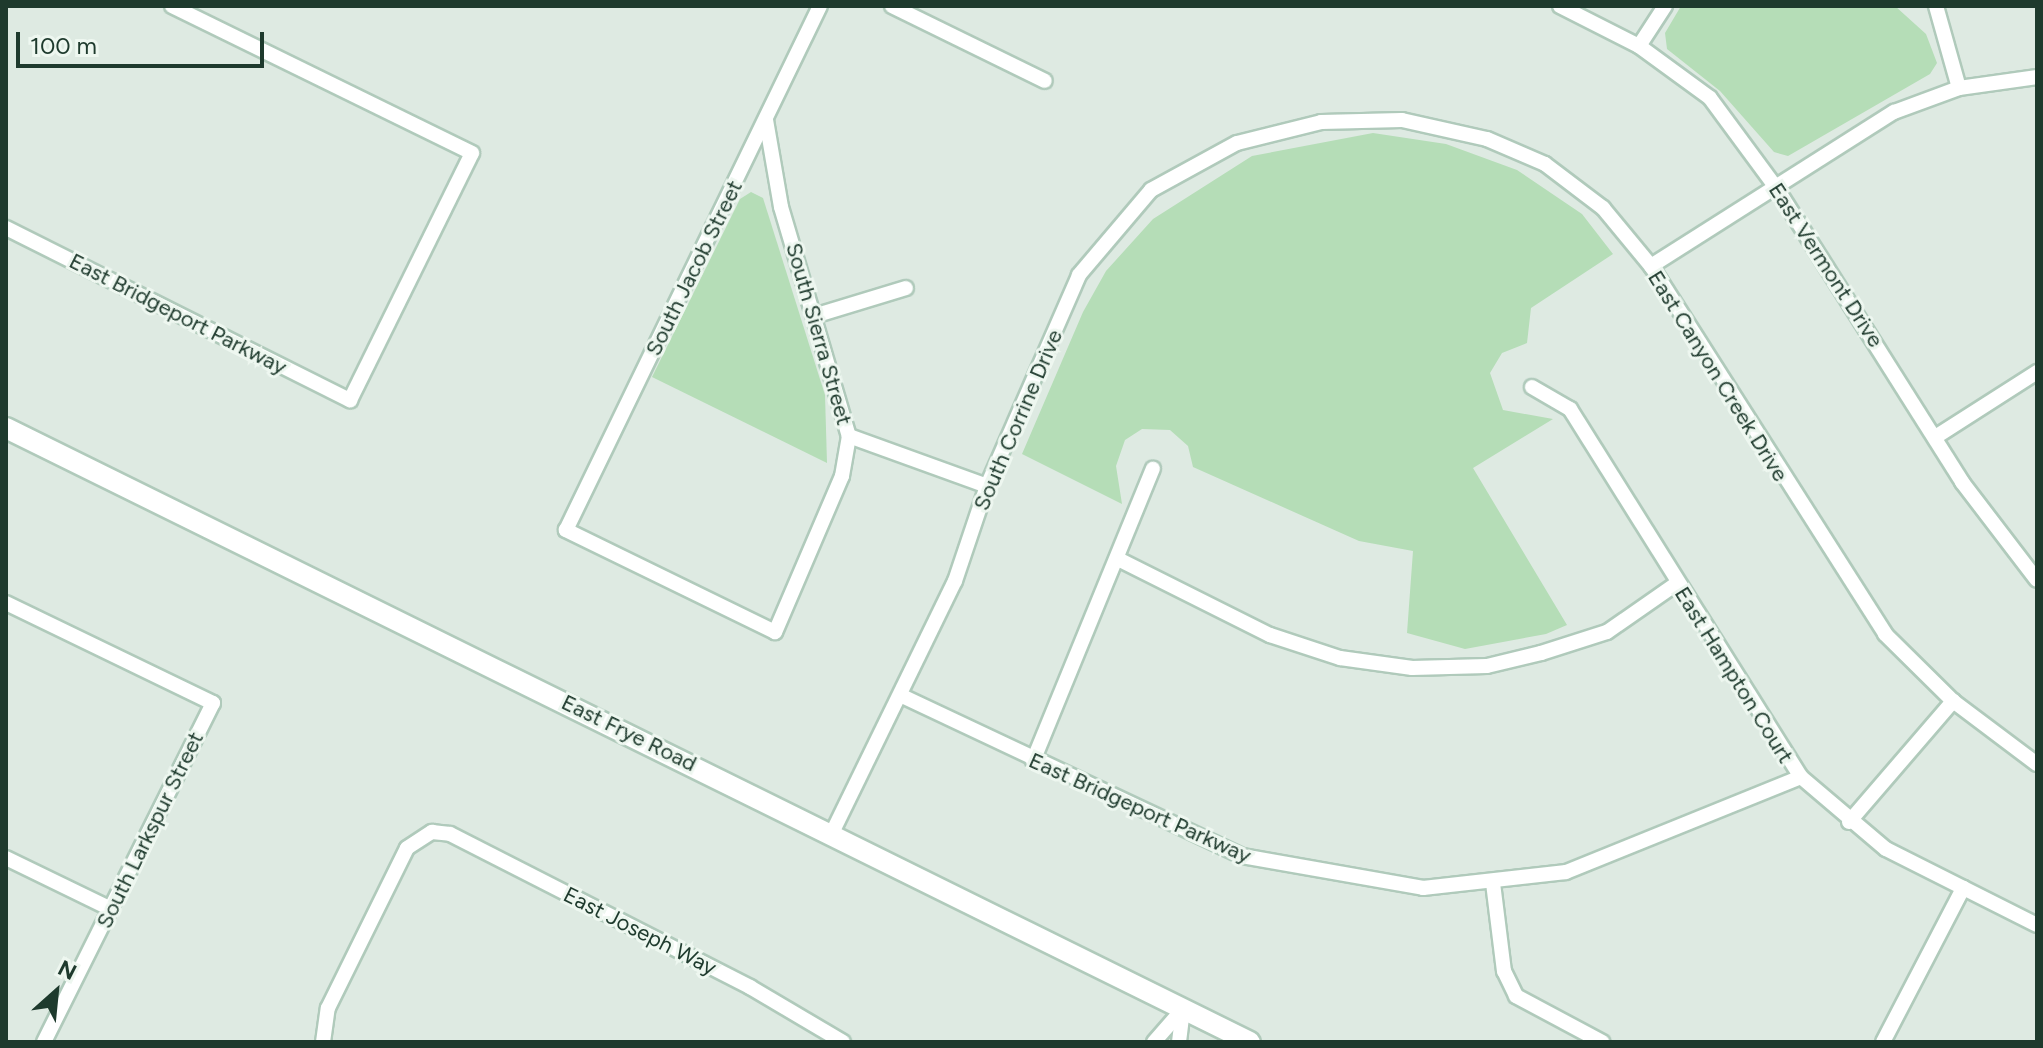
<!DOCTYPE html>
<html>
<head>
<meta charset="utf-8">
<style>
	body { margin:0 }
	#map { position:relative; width:2043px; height:1048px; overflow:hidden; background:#deeae2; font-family:Figtree,sans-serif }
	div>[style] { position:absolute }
	.green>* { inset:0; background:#b5ddb7 }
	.roads { filter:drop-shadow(2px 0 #b0cabb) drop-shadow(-2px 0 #b0cabb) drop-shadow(0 2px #b0cabb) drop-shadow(0 -2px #b0cabb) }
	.street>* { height:14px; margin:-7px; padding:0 7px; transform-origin:7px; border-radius:7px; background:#fff }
	.secondary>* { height:20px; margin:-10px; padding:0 10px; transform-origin:10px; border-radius:10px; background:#fff }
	span { translate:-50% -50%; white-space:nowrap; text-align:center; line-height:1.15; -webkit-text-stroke:6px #eef7f0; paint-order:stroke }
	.street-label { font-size:22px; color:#1e3a2d }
	.frame { position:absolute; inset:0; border:8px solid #1e3a2d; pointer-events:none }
	.north { position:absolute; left:16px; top:952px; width:80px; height:80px; -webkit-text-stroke:6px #eef7f0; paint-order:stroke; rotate:27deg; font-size:22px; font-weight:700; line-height:32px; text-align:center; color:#1e3a2d }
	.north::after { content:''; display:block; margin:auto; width:28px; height:36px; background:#1e3a2d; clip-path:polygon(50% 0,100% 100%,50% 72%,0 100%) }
	.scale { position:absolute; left:16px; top:32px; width:248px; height:36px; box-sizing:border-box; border:4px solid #1e3a2d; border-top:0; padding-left:10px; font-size:24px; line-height:28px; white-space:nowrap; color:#1e3a2d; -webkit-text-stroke:6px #eef7f0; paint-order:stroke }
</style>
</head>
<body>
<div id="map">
	<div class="green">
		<div style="clip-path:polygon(1681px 6px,1895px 6px,1926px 34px,1937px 63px,1930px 74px,1788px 156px,1774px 152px,1720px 91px,1667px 49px,1665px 33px)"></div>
		<div style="clip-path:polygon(1373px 133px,1446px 144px,1517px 170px,1582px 214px,1613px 254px,1531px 308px,1527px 343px,1502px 353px,1490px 373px,1503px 410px,1553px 419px,1473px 468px,1567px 625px,1546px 634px,1465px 649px,1407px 633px,1413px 551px,1359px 541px,1193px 467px,1188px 446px,1170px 430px,1142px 429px,1125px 440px,1116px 466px,1122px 504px,1022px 454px,1083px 312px,1106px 271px,1153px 219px,1252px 156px)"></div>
		<div style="clip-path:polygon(751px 192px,763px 198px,825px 395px,827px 463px,652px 377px,740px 199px)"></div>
	</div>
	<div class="roads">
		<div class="street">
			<div style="left:892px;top:6px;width:170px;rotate:26.1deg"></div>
			<div style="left:1560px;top:6px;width:89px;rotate:26.9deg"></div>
			<div style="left:1639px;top:46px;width:88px;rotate:36.2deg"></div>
			<div style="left:1710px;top:98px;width:113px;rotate:53.6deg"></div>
			<div style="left:1777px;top:189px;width:347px;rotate:57.7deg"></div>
			<div style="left:1962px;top:482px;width:123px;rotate:52.6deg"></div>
			<div style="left:1936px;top:6px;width:85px;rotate:74.3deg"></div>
			<div style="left:1639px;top:46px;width:48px;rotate:-57deg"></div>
			<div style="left:766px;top:120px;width:88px;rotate:80.2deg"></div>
			<div style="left:781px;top:207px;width:239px;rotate:73.5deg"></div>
			<div style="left:849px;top:436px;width:41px;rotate:99.9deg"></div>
			<div style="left:842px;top:476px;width:170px;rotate:113.2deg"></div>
			<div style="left:775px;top:632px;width:233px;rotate:-154deg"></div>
			<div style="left:566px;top:530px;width:582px;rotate:-64.14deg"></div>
			<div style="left:6px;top:228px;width:385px;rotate:26.6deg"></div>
			<div style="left:350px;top:400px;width:275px;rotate:-63.7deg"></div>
			<div style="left:472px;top:153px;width:334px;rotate:-153.9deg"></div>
			<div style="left:1651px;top:266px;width:288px;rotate:-32.4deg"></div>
			<div style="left:1894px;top:112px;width:69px;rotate:-20.3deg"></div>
			<div style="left:1959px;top:88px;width:79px;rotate:-8deg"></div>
			<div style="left:814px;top:316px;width:96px;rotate:-16.9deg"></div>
			<div style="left:1532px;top:387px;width:44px;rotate:30.1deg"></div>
			<div style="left:1570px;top:409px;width:434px;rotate:57.9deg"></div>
			<div style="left:1801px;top:777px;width:111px;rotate:40.3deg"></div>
			<div style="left:1886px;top:849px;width:169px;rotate:26.7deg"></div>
			<div style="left:849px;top:436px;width:147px;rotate:19.9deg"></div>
			<div style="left:1937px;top:436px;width:119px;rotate:-32.6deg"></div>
			<div style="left:1120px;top:560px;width:168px;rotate:26.6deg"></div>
			<div style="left:1270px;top:635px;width:74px;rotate:18.2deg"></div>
			<div style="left:1340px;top:658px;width:73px;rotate:7.9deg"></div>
			<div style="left:1412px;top:668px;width:75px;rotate:-1.5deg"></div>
			<div style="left:1487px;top:666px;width:56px;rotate:-13.5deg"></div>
			<div style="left:1541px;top:653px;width:69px;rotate:-17.7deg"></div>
			<div style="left:1607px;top:632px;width:84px;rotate:-34.8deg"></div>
			<div style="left:6px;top:603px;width:230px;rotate:25.8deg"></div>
			<div style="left:213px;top:703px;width:379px;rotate:116.5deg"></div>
			<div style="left:902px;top:696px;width:376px;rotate:25.2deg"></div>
			<div style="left:1242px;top:856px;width:184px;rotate:10deg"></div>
			<div style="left:1423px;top:888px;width:144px;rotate:-6.4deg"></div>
			<div style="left:1566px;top:872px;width:253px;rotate:-22deg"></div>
			<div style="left:1033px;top:761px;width:316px;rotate:-67.7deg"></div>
			<div style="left:1849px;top:822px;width:160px;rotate:-49.3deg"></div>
			<div style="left:832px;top:833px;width:280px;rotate:-64deg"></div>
			<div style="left:955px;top:581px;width:100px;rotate:-71.4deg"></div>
			<div style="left:987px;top:486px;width:230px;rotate:-66.4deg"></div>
			<div style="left:1079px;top:275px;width:111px;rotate:-49.7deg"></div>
			<div style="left:1151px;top:190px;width:98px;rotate:-28.7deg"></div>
			<div style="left:1237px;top:143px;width:87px;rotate:-14deg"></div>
			<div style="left:1321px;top:122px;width:81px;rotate:-1.4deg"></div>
			<div style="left:1402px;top:120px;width:87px;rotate:12.6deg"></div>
			<div style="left:1487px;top:139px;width:63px;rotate:23.3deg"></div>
			<div style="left:1545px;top:164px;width:73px;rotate:37.2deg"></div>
			<div style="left:1603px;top:208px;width:75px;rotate:50.4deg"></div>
			<div style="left:1651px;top:266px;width:436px;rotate:57.5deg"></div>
			<div style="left:1885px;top:634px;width:95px;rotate:44.6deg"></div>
			<div style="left:1953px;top:701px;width:105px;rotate:36.9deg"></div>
			<div style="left:6px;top:858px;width:117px;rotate:25.9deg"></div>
			<div style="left:1493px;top:883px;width:89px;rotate:82.9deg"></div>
			<div style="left:1504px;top:971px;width:28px;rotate:64deg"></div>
			<div style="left:1516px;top:996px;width:98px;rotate:28.1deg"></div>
			<div style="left:323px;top:1042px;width:34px;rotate:-82deg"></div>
			<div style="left:328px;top:1008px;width:178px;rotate:-63.7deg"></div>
			<div style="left:407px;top:848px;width:30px;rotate:-33deg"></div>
			<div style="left:432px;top:832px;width:18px;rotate:6deg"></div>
			<div style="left:450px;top:834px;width:337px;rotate:27deg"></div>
			<div style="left:750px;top:987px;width:108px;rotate:30.6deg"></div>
			<div style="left:1154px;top:1042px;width:44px;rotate:-48.7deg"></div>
			<div style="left:1179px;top:1042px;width:33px;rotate:-83deg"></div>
			<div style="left:1883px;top:1042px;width:174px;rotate:-62.5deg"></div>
		</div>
		<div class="secondary">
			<div style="left:6px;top:428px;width:1387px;rotate:26.27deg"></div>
		</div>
	</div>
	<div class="street-label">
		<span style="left:1826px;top:265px;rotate:57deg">East Vermont Drive</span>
		<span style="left:694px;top:268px;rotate:-64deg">South Jacob Street</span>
		<span style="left:178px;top:314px;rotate:27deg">East Bridgeport Parkway</span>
		<span style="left:819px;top:334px;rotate:74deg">South Sierra Street</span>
		<span style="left:1718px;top:376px;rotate:58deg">East Canyon Creek Drive</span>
		<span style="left:1018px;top:420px;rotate:-67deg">South Corrine Drive</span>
		<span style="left:1734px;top:675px;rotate:58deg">East Hampton Court</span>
		<span style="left:629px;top:733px;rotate:26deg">East Frye Road</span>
		<span style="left:1140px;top:808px;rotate:24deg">East Bridgeport Parkway</span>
		<span style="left:150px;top:830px;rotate:-64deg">South Larkspur Street</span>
		<span style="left:640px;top:931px;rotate:27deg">East Joseph Way</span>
	</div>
	<div class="frame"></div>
	<div class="north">N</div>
	<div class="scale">100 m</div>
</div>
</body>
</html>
